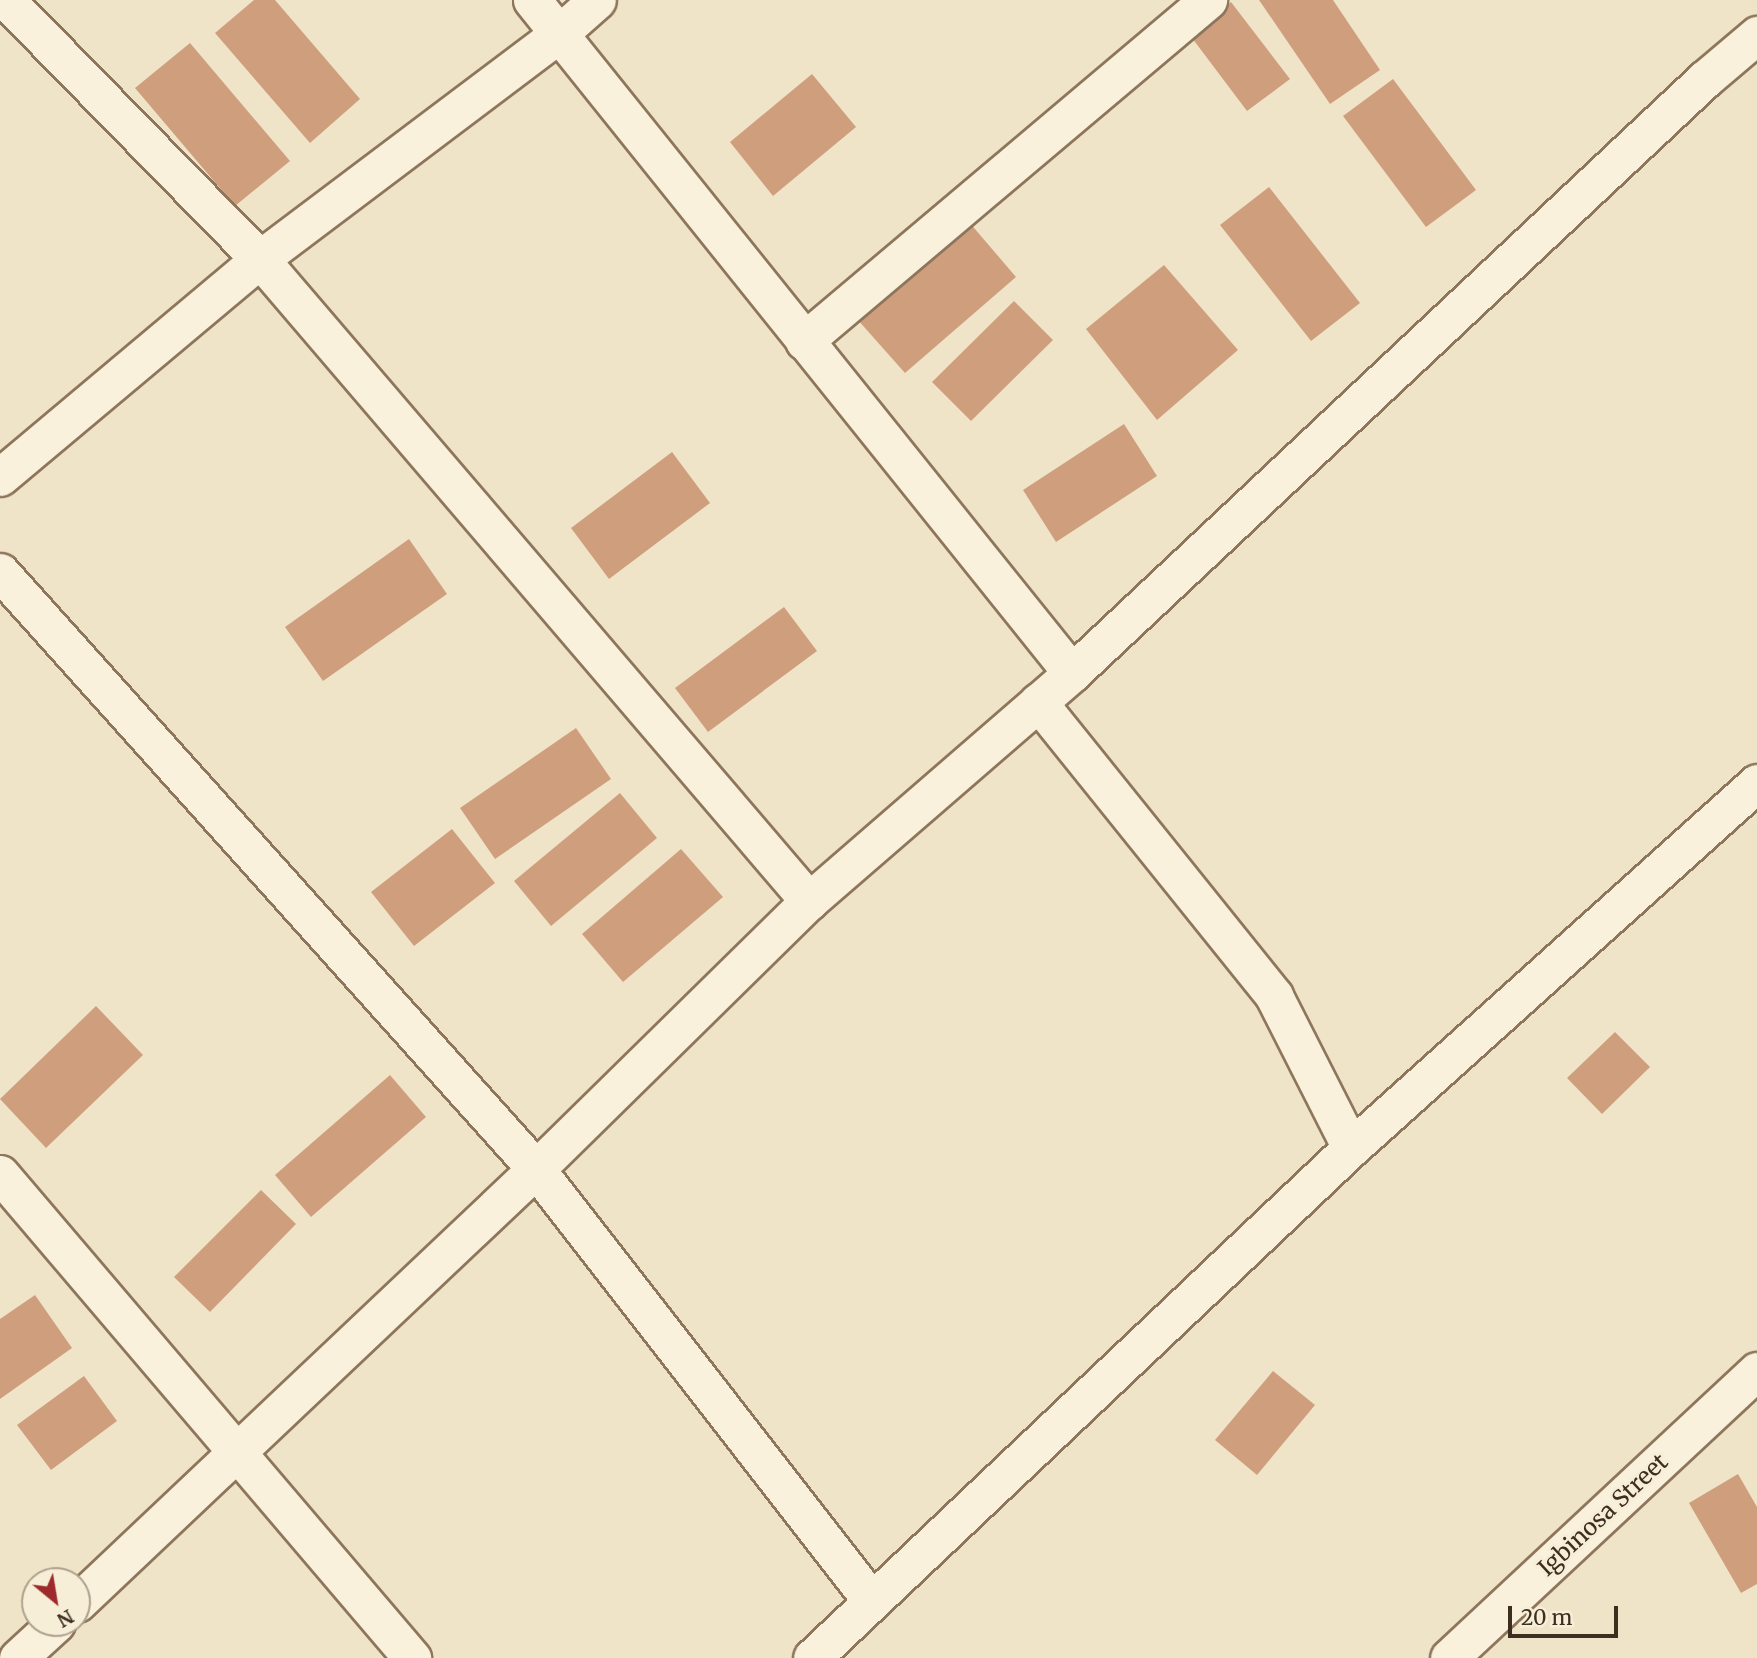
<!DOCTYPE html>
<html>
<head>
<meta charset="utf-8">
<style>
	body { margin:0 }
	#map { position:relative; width:1757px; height:1658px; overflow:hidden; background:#f0e4c8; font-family:Merriweather,serif }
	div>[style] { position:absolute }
	.building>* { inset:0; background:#cf9f7d }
	.roads { filter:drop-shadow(2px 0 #8d765c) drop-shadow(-2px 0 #8d765c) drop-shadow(0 2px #8d765c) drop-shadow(0 -2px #8d765c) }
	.minor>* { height:37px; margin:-18.5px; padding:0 18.5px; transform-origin:18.5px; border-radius:18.5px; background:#faf1dc }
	span { translate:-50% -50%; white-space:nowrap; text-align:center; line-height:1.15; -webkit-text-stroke:6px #f7eed8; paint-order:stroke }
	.street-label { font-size:23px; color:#3d2e20 }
	.north { position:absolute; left:21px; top:1567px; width:70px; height:70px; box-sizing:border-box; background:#f7eed8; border:2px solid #ada18e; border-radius:50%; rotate:150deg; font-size:19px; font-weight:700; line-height:28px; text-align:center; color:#3d2e20 }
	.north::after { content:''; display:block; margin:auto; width:24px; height:32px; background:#9e2a2b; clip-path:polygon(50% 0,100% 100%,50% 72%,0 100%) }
	.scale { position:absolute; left:1508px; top:1606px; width:110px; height:32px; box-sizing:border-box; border:4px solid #3d2e20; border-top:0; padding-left:9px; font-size:21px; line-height:24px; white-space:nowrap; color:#3d2e20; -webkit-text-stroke:5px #f7eed8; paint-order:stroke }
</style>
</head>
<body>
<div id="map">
	<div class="building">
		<div style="clip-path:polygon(254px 0,275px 0,360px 99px,310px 143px,215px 33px)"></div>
		<div style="clip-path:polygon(1259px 0,1333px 0,1380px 70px,1330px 104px)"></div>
		<div style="clip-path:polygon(1231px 2px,1290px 79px,1247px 111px,1189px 34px)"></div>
		<div style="clip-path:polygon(190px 43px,290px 161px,235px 206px,135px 88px)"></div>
		<div style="clip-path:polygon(812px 74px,856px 127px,773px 196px,730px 142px)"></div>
		<div style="clip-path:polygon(1393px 79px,1476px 190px,1426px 227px,1343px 116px)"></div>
		<div style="clip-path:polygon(1269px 187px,1360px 303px,1311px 341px,1220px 225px)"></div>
		<div style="clip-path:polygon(969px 222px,1016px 277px,905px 373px,857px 319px)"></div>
		<div style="clip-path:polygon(1164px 265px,1238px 350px,1157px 420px,1086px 329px)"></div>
		<div style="clip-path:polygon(1014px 301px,1053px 340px,971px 421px,932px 382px)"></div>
		<div style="clip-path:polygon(1124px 424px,1157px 476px,1056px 542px,1023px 490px)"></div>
		<div style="clip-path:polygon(672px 452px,710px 503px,609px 579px,571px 528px)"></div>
		<div style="clip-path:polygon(409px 539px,447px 594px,323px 681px,285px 627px)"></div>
		<div style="clip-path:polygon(784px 607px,817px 651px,708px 732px,675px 688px)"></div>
		<div style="clip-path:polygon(576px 728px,611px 779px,495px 859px,460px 808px)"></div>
		<div style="clip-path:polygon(620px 793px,657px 838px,551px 926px,514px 881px)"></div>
		<div style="clip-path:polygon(452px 829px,495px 883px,414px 946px,371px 892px)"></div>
		<div style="clip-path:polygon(681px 849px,723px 897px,623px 982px,582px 934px)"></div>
		<div style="clip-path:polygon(96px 1006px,143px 1055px,46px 1148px,0 1099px)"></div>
		<div style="clip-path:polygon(1615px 1032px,1650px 1067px,1602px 1114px,1567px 1078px)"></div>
		<div style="clip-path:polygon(390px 1075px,426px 1117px,311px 1217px,275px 1175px)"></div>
		<div style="clip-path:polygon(261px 1190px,296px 1224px,210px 1312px,174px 1277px)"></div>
		<div style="clip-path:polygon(35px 1295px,72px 1348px,0 1399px,0 1319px)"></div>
		<div style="clip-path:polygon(1273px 1371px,1315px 1405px,1257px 1475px,1215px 1440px)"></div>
		<div style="clip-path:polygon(84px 1376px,117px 1421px,51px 1470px,17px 1425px)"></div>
		<div style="clip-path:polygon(1738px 1474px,1757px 1507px,1757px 1584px,1741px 1593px,1689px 1503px)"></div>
	</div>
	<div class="roads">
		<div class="minor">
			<div style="left:6px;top:0;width:363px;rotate:45.6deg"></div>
			<div style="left:260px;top:259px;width:845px;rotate:49.46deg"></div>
			<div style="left:532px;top:0;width:863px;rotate:51.26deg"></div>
			<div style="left:804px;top:341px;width:529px;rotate:-40.17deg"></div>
			<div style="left:0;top:477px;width:339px;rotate:-40deg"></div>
			<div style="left:260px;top:259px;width:377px;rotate:-37deg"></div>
			<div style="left:561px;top:32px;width:48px;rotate:-41.6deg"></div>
			<div style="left:0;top:572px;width:802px;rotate:48.08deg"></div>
			<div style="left:536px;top:1169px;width:546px;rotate:52.14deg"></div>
			<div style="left:1038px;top:702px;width:377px;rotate:51.2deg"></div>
			<div style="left:1274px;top:996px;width:170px;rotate:63.1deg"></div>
			<div style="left:0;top:1174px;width:636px;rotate:49.59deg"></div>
			<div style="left:77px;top:1603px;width:632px;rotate:-43.4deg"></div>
			<div style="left:536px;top:1169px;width:383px;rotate:-44.5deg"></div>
			<div style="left:809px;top:901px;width:348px;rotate:-40.9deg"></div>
			<div style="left:1072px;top:673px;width:867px;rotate:-43.18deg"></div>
			<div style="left:1704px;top:80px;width:70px;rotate:-40.3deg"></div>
			<div style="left:18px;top:1658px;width:52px;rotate:-42.6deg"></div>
			<div style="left:812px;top:1658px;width:742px;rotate:-43.42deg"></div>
			<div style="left:1351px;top:1148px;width:546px;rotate:-41.96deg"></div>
			<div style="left:1449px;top:1658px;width:421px;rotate:-43deg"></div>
		</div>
	</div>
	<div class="street-label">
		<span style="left:1603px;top:1515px;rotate:-43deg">Igbinosa Street</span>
	</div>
	<div class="north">N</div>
	<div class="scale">20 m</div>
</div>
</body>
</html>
